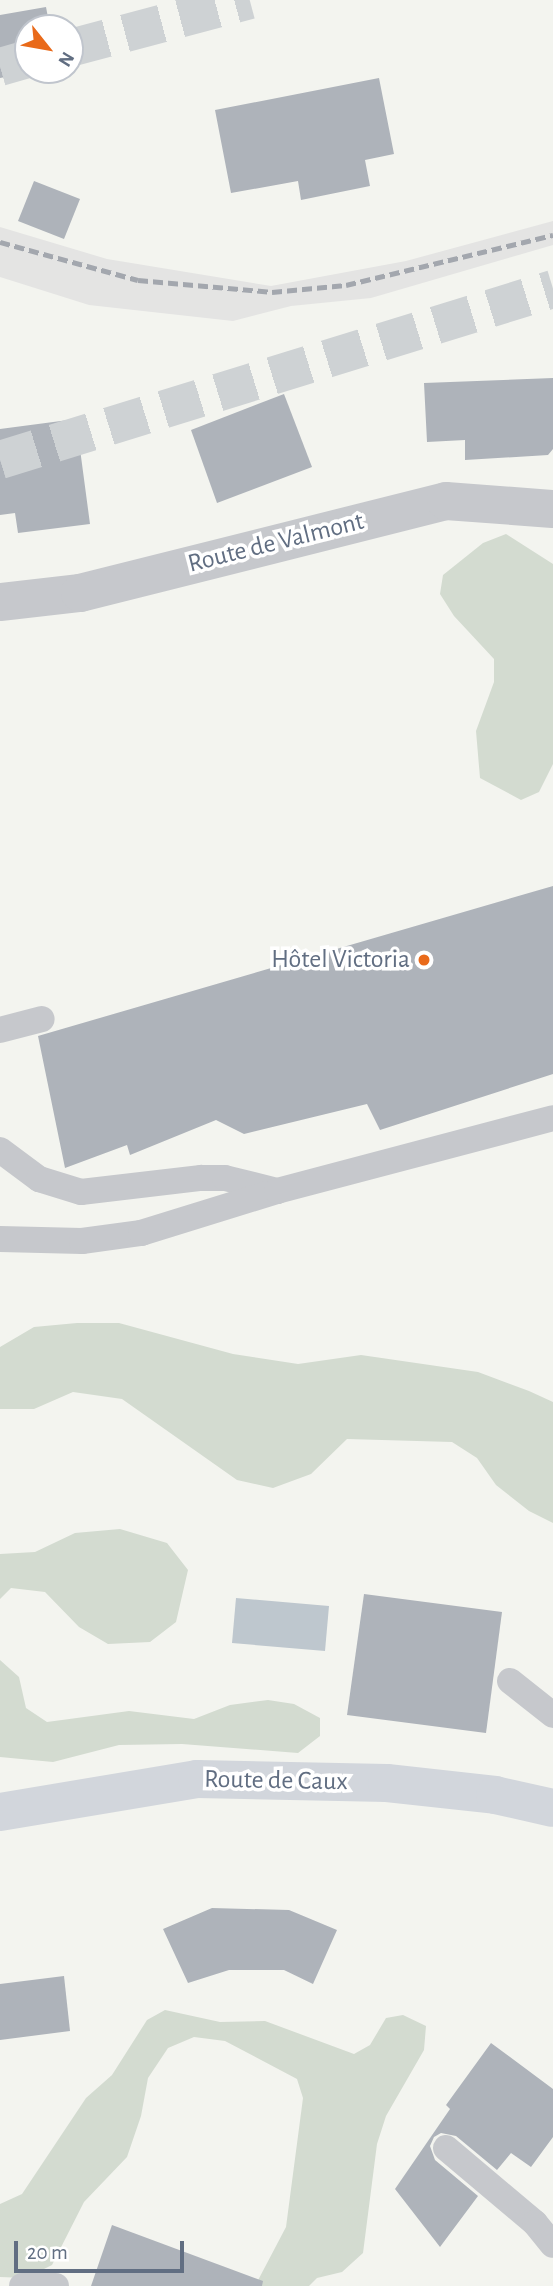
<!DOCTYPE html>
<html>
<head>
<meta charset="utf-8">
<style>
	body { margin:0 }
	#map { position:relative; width:553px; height:2286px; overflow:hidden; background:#f3f4ef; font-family:"Alegreya Sans",sans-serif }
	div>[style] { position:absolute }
	.built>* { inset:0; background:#e4e4e3 }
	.green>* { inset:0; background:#d3dbd0 }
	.water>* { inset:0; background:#bec7ce }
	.building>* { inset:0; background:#aeb3ba }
	.highway-tunnel>* { height:38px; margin-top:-19px; transform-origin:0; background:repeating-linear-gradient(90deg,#ced2d4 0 38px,transparent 0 57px) }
	.lane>* { height:26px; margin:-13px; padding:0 13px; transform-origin:13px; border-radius:13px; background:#c6c8cc }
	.street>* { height:38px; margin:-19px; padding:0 19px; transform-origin:19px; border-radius:19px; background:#c6c8cc }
	.secondary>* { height:38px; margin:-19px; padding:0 19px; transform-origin:19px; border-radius:19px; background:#d2d6dc }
	.rail>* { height:5px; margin-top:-2.5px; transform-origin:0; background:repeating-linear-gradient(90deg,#a3a7ae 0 10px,transparent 0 15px) }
	.dots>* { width:19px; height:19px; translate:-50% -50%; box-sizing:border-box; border:4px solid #fff; border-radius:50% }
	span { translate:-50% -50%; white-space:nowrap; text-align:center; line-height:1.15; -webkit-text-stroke:7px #fff; paint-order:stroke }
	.street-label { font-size:26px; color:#616e82 }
	.poi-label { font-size:26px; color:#616e82 }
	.right { translate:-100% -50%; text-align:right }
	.north { position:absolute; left:14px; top:14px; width:70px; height:70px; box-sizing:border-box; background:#fff; border:2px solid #c0c5cd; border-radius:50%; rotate:121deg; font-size:19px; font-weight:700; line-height:28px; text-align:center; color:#616e82 }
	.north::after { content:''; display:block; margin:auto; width:24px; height:32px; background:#e96a1a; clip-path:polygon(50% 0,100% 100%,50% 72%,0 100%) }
	.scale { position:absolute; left:14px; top:2241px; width:170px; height:32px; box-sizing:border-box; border:4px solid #616e82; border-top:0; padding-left:9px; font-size:21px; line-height:24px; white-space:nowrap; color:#616e82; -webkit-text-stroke:5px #fff; paint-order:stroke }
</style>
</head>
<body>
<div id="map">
	<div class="built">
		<div style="clip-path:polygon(553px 221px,553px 245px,371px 298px,291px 306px,233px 321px,89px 305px,0 277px,0 227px,107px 259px,271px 286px,406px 261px)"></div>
	</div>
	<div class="green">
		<div style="clip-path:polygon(506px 534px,553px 564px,553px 764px,539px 792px,521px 800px,480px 778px,476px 731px,494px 682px,494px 659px,454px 616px,440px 594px,443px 575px,483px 543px)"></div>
		<div style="clip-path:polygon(77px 1323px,119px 1323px,233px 1354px,298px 1364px,361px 1355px,478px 1372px,529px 1391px,553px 1402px,553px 1523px,529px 1511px,496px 1485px,477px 1458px,452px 1442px,347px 1439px,311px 1474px,273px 1488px,237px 1480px,122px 1399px,73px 1392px,34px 1409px,0 1409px,0 1347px,34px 1327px)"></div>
		<div style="clip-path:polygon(120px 1529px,167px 1543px,188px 1570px,176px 1622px,150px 1642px,108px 1644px,79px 1627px,45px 1592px,11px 1588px,0 1599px,0 1554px,35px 1552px,75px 1533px)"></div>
		<div style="clip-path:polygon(0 1660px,19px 1677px,26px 1708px,47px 1722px,129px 1711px,194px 1719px,230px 1705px,268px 1700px,294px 1704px,320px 1718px,320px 1736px,298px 1753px,182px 1744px,119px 1745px,53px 1762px,0 1757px)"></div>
		<div style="clip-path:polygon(165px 2010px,220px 2022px,265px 2021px,354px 2054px,370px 2045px,386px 2018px,403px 2015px,426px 2026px,424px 2050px,386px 2116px,377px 2144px,363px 2253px,342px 2272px,317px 2278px,309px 2286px,255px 2286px,286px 2227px,303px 2098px,297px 2079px,225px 2041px,194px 2037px,168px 2048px,148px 2078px,141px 2116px,127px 2157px,84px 2202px,52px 2265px,26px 2278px,0 2277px,0 2204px,22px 2194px,86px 2098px,112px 2075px,147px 2020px)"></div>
	</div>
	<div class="water">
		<div style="clip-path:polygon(236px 1598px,329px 1606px,325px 1651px,232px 1643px)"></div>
	</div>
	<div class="building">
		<div style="clip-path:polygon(46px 7px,50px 28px,28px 28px,28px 70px,42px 70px,0 78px,0 15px)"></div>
		<div style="clip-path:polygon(379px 78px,394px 154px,365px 160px,370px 186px,301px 200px,298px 181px,231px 193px,215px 110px)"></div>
		<div style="clip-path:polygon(34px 181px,80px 199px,64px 239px,18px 221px)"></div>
		<div style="clip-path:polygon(553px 378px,553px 449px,548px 455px,465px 460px,465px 440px,427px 442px,424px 383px)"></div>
		<div style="clip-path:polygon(284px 394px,312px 467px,217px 503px,191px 430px)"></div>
		<div style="clip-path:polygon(76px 419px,90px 524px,18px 533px,15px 513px,0 515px,0 429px)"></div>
		<div style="clip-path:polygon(553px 886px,553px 1074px,380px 1130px,367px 1104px,244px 1134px,216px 1120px,130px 1155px,127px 1145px,65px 1168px,38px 1036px)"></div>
		<div style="clip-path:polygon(364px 1594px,502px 1612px,486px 1733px,347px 1715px)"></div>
		<div style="clip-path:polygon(212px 1908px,289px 1910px,337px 1930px,313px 1984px,284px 1970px,229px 1970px,188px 1983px,163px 1929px)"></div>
		<div style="clip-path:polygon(64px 1976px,70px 2031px,0 2040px,0 1984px)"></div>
		<div style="clip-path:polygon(491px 2043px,553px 2089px,553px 2137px,531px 2167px,511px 2153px,497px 2170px,456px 2136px,441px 2133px,434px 2137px,430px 2146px,435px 2160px,478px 2196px,440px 2247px,395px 2189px,450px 2109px,446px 2105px)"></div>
		<div style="clip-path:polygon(112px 2225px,263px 2281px,262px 2286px,91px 2286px)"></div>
	</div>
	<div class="highway-tunnel">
		<div style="left:70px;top:48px;width:186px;rotate:-14.9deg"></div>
		<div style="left:0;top:67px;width:29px;rotate:-16deg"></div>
		<div style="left:0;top:460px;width:579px;rotate:-17.18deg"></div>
	</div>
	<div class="lane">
		<div style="left:0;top:1030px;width:43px;rotate:-14.7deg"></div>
		<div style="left:0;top:1150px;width:49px;rotate:36.6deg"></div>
		<div style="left:39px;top:1179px;width:44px;rotate:17.2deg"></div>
		<div style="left:81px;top:1192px;width:121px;rotate:-6.7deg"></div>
		<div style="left:201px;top:1178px;width:24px"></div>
		<div style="left:225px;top:1178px;width:54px;rotate:14deg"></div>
		<div style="left:0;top:1239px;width:82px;rotate:1.4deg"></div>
		<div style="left:82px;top:1241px;width:60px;rotate:-7.7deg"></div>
		<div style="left:141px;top:1233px;width:142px;rotate:-17.2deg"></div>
		<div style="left:277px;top:1191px;width:285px;rotate:-14.8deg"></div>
		<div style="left:510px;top:1681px;width:55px;rotate:38.3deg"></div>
		<div style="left:446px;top:2148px;width:116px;rotate:40.1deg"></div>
		<div style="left:535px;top:2223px;width:28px;rotate:51deg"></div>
		<div style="left:22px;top:2286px;width:34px"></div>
	</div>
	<div class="street">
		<div style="left:0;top:602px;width:81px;rotate:-6.4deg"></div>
		<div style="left:80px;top:593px;width:377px;rotate:-14.1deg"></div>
		<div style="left:446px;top:501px;width:107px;rotate:4.3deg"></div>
	</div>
	<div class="secondary">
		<div style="left:0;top:1812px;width:200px;rotate:-9.5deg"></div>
		<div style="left:197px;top:1779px;width:190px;rotate:1.2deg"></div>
		<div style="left:387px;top:1783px;width:109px;rotate:6.3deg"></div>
		<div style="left:495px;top:1795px;width:59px;rotate:12.6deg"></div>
	</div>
	<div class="rail">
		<div style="left:0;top:242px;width:143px;rotate:15.4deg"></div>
		<div style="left:138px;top:280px;width:135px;rotate:5.1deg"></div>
		<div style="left:272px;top:292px;width:74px;rotate:-5.4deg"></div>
		<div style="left:346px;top:285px;width:213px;rotate:-13.6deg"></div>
	</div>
	<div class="dots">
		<div style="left:424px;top:960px;background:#e96a1a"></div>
	</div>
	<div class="street-label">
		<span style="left:276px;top:543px;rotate:-14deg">Route de Valmont</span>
		<span style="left:276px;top:1781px;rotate:1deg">Route de Caux</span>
	</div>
	<div class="poi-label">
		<span class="right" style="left:410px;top:960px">Hôtel Victoria</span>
	</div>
	<div class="north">N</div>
	<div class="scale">20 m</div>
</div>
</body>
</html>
